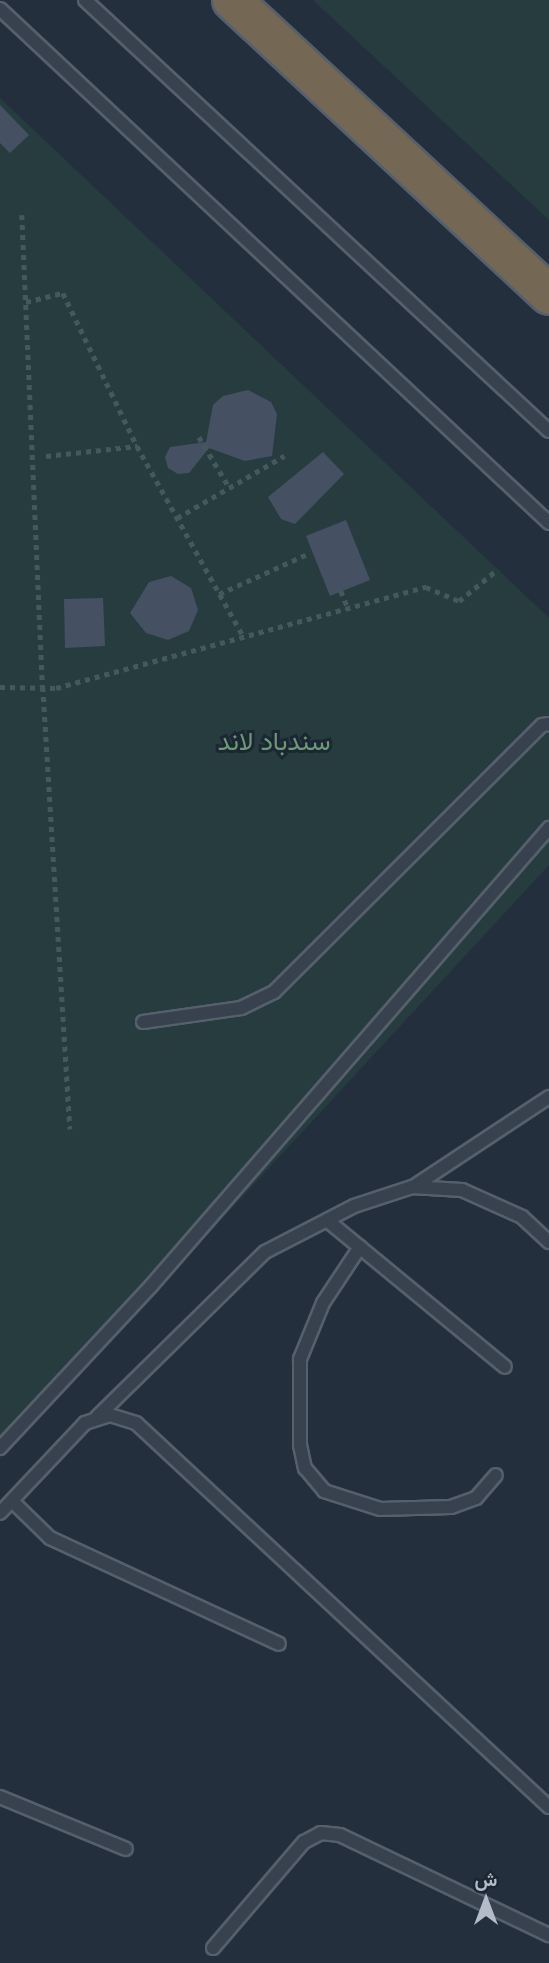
<!DOCTYPE html>
<html>
<head>
<meta charset="utf-8">
<style>
	body { margin:0 }
	#map { position:relative; width:549px; height:1963px; overflow:hidden; background:#242f3e; font-family:Mulish,Vazirmatn,sans-serif }
	div>[style] { position:absolute }
	.green>* { inset:0; background:#263c3f }
	.building>* { inset:0; background:#455162 }
	.path>* { height:4.5px; margin-top:-2.25px; transform-origin:0; background:repeating-linear-gradient(90deg,#44595c 0 5px,transparent 0 10px) }
	.roads { filter:drop-shadow(2px 0 #565f6c) drop-shadow(-2px 0 #565f6c) drop-shadow(0 2px #565f6c) drop-shadow(0 -2px #565f6c) }
	.lane>* { height:12px; margin:-6px; padding:0 6px; transform-origin:6px; border-radius:6px; background:#38414e }
	.highway>* { height:38px; margin:-19px; padding:0 19px; transform-origin:19px; border-radius:19px; background:#746855 }
	span { translate:-50% -50%; white-space:nowrap; text-align:center; line-height:1.15; -webkit-text-stroke:6px #1d2633; paint-order:stroke }
	.park-label { font-size:26px; color:#6b9a76 }
	.north { position:absolute; left:451px; top:1865px; width:70px; height:70px; -webkit-text-stroke:5px #1d2633; paint-order:stroke; rotate:0deg; font-size:19px; font-weight:700; line-height:28px; text-align:center; color:#b4bcc9 }
	.north::after { content:''; display:block; margin:auto; width:24px; height:32px; background:#b4bcc9; clip-path:polygon(50% 0,100% 100%,50% 72%,0 100%) }
</style>
</head>
<body>
<div id="map">
	<div class="green">
		<div style="clip-path:polygon(313px 0,549px 0,549px 220px)"></div>
		<div style="clip-path:polygon(0 98px,549px 618px,549px 865px,0 1459px)"></div>
	</div>
	<div class="building">
		<div style="clip-path:polygon(0 105px,29px 135px,10px 153px,0 143px)"></div>
		<div style="clip-path:polygon(248px 390px,271px 402px,277px 414px,272px 456px,245px 461px,209px 448px,189px 473px,178px 474px,168px 468px,165px 457px,170px 447px,206px 442px,213px 405px,223px 396px)"></div>
		<div style="clip-path:polygon(323px 452px,344px 474px,295px 524px,281px 519px,268px 497px)"></div>
		<div style="clip-path:polygon(346px 520px,370px 580px,330px 596px,306px 536px)"></div>
		<div style="clip-path:polygon(171px 576px,191px 588px,198px 610px,189px 631px,168px 640px,146px 633px,130px 613px,149px 582px)"></div>
		<div style="clip-path:polygon(103px 598px,105px 646px,65px 648px,64px 599px)"></div>
	</div>
	<div class="path">
		<div style="left:22px;top:215px;width:472px;rotate:87.5deg"></div>
		<div style="left:43px;top:687px;width:443px;rotate:86.5deg"></div>
		<div style="left:26px;top:302px;width:38px;rotate:-14deg"></div>
		<div style="left:63px;top:293px;width:170px;rotate:64.2deg"></div>
		<div style="left:137px;top:446px;width:218px;rotate:60.8deg"></div>
		<div style="left:199px;top:437px;width:58px;rotate:59deg"></div>
		<div style="left:46px;top:456px;width:92px;rotate:-6.3deg"></div>
		<div style="left:177px;top:518px;width:124px;rotate:-30.1deg"></div>
		<div style="left:341px;top:591px;width:18px;rotate:68deg"></div>
		<div style="left:219px;top:594px;width:100px;rotate:-24.3deg"></div>
		<div style="left:0;top:687px;width:56px;rotate:1deg"></div>
		<div style="left:56px;top:688px;width:384px;rotate:-15.3deg"></div>
		<div style="left:426px;top:587px;width:36px;rotate:23deg"></div>
		<div style="left:459px;top:601px;width:50px;rotate:-39.4deg"></div>
	</div>
	<div class="roads">
		<div class="lane">
			<div style="left:85px;top:0;width:633px;rotate:42.89deg"></div>
			<div style="left:0;top:9px;width:752px;rotate:43.11deg"></div>
			<div style="left:143px;top:1022px;width:99px;rotate:-8.1deg"></div>
			<div style="left:241px;top:1008px;width:37px;rotate:-26deg"></div>
			<div style="left:274px;top:992px;width:378px;rotate:-44.9deg"></div>
			<div style="left:542px;top:725px;width:7px;rotate:-8deg"></div>
			<div style="left:413px;top:1187px;width:163px;rotate:-33.5deg"></div>
			<div style="left:328px;top:1221px;width:229px;rotate:39.5deg"></div>
			<div style="left:360px;top:1247px;width:67px;rotate:123.5deg"></div>
			<div style="left:323px;top:1303px;width:61px;rotate:112.3deg"></div>
			<div style="left:300px;top:1359px;width:86px;rotate:90deg"></div>
			<div style="left:300px;top:1445px;width:24px;rotate:78deg"></div>
			<div style="left:305px;top:1468px;width:30px;rotate:50deg"></div>
			<div style="left:324px;top:1491px;width:59px;rotate:17.8deg"></div>
			<div style="left:380px;top:1509px;width:71px;rotate:-1.6deg"></div>
			<div style="left:451px;top:1507px;width:27px;rotate:-20deg"></div>
			<div style="left:476px;top:1498px;width:30px;rotate:-49deg"></div>
			<div style="left:97px;top:1417px;width:235px;rotate:-44.5deg"></div>
			<div style="left:265px;top:1252px;width:100px;rotate:-27.3deg"></div>
			<div style="left:354px;top:1206px;width:61px;rotate:-18.1deg"></div>
			<div style="left:412px;top:1187px;width:50px;rotate:3.4deg"></div>
			<div style="left:462px;top:1190px;width:66px;rotate:24.2deg"></div>
			<div style="left:522px;top:1217px;width:37px;rotate:43deg"></div>
			<div style="left:0;top:1448px;width:221px;rotate:-47deg"></div>
			<div style="left:151px;top:1286px;width:607px;rotate:-49.01deg"></div>
			<div style="left:12px;top:1501px;width:53px;rotate:44.2deg"></div>
			<div style="left:50px;top:1538px;width:252px;rotate:24.8deg"></div>
			<div style="left:0;top:1513px;width:124px;rotate:-46.6deg"></div>
			<div style="left:85px;top:1423px;width:26px;rotate:-18deg"></div>
			<div style="left:110px;top:1415px;width:27px;rotate:17deg"></div>
			<div style="left:136px;top:1423px;width:564px;rotate:42.92deg"></div>
			<div style="left:0;top:1797px;width:136px;rotate:22.4deg"></div>
			<div style="left:213px;top:1948px;width:140px;rotate:-49.4deg"></div>
			<div style="left:304px;top:1842px;width:19px;rotate:-28deg"></div>
			<div style="left:321px;top:1833px;width:19px;rotate:6deg"></div>
			<div style="left:340px;top:1835px;width:232px;rotate:25.6deg"></div>
		</div>
		<div class="highway">
			<div style="left:232px;top:0;width:433px;rotate:42.9deg"></div>
		</div>
	</div>
	<div class="park-label">
		<span style="left:274px;top:741px">سندباد لاند</span>
	</div>
	<div class="north">ش</div>
</div>
</body>
</html>
